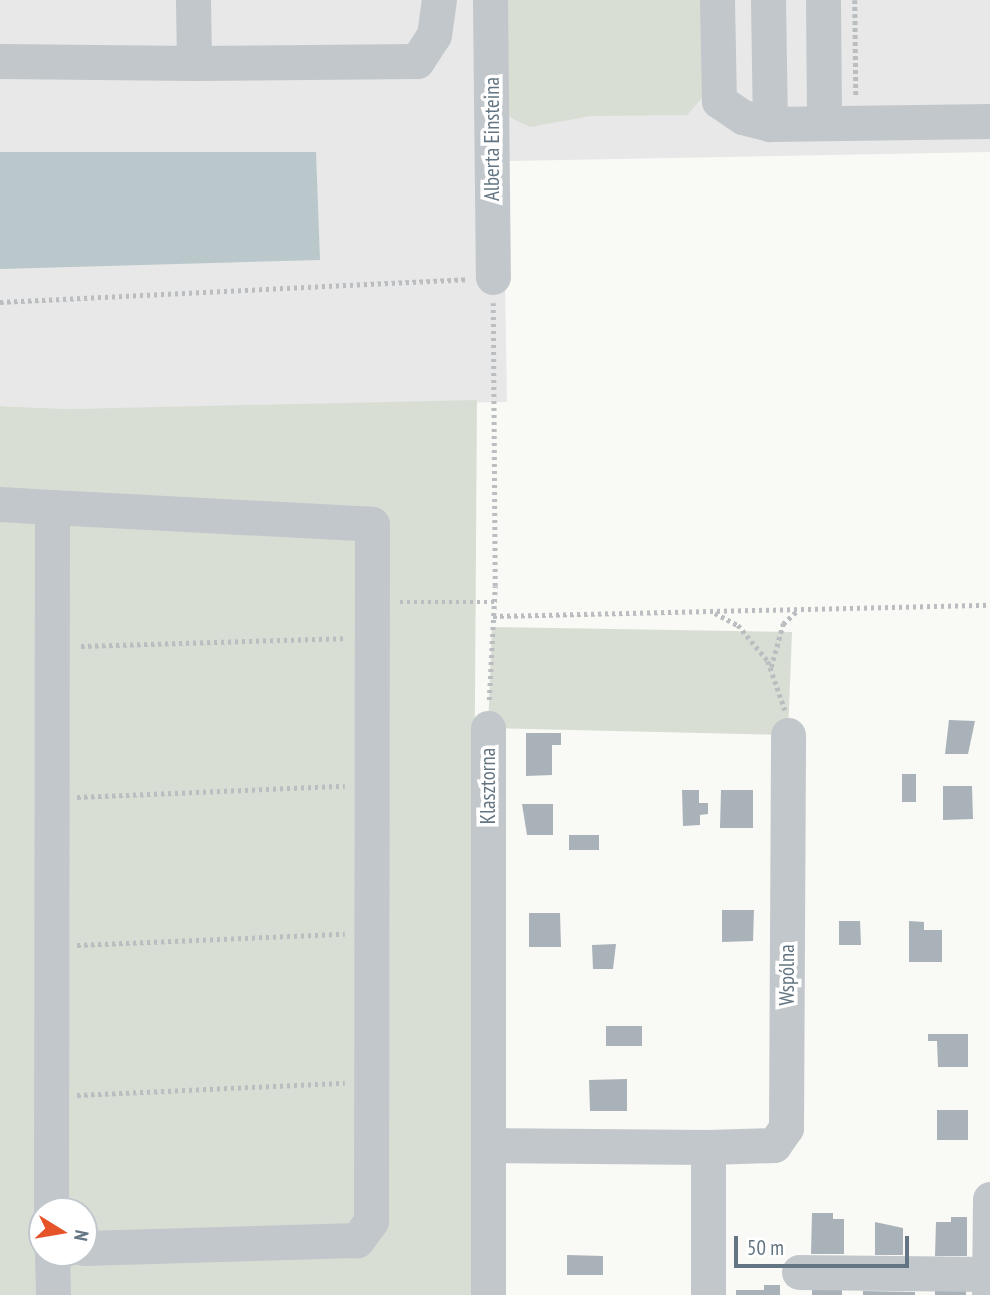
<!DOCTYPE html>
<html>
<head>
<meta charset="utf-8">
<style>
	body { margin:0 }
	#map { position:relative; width:990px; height:1295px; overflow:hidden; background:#f9f9f6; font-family:"PT Sans Narrow",sans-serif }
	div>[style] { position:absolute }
	.built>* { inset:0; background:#e7e8e7 }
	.green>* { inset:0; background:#d9ded5 }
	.water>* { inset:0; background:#bac7cb }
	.building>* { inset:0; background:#a9b2b8 }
	.path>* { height:4.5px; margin-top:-2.25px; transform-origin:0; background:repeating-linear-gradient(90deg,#babec1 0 3.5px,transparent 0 7px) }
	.minor>* { height:35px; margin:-17.5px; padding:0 17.5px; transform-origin:17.5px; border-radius:17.5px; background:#c2c7cb }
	span { translate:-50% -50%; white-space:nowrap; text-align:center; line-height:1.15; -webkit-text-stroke:7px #fff; paint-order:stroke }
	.street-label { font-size:21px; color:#637582 }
	.north { position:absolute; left:28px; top:1197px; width:70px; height:70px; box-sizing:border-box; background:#fff; border:2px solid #c1c8cd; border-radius:50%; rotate:101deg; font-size:19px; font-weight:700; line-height:28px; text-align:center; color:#637582 }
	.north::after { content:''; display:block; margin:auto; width:24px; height:32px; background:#e75328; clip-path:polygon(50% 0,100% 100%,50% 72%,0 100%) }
	.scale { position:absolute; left:734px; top:1236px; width:175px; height:32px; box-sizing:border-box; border:4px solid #637582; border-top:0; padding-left:9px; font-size:21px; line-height:24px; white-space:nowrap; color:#637582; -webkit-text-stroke:5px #fff; paint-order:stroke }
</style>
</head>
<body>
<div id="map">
	<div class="built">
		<div style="clip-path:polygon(0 0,990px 0,990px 152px,503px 161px,507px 402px,68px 409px,0 406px)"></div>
	</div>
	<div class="green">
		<div style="clip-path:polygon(497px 0,701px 0,702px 98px,687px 115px,591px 116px,530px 127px,515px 120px,508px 115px)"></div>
		<div style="clip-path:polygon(evenodd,477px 400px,471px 1295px,0 1295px,0 406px,68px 409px,477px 400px,42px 1211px,84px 1211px,84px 1253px,42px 1253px,42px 1211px)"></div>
		<div style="clip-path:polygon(492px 627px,792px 632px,788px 735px,488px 728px)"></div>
	</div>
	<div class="water">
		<div style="clip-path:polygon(0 152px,316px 152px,320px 260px,0 269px)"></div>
	</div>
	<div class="building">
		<div style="clip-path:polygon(949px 720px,975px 721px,968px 754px,945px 754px)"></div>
		<div style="clip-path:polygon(526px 733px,561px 733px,561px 745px,552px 745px,552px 775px,526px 776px)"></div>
		<div style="clip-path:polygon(902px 774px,916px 774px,916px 802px,902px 802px)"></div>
		<div style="clip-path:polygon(943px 786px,972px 786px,973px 819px,943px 820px)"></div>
		<div style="clip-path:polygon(682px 790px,699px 790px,699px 803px,708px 803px,708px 814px,700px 815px,700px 825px,683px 826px)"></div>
		<div style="clip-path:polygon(721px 790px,753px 790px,753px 828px,720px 828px)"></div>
		<div style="clip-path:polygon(522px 804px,553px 804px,553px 835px,527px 835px)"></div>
		<div style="clip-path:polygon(569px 835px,599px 835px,599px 850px,569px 850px)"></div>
		<div style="clip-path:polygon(722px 910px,754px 910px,753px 941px,722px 942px)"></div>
		<div style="clip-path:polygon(529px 913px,560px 913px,561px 947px,529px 947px)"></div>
		<div style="clip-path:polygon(839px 921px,860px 921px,861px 945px,839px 945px)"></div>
		<div style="clip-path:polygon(909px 921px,924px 922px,924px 930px,942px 930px,942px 962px,909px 962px)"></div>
		<div style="clip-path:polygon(616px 944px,613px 969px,593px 969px,592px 945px)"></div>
		<div style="clip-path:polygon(606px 1026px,642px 1026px,642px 1046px,606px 1046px)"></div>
		<div style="clip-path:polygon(928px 1034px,968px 1034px,968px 1067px,938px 1067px,937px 1041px,928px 1041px)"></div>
		<div style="clip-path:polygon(627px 1079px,627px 1111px,590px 1111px,589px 1080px)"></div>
		<div style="clip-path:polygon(937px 1110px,968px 1110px,968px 1140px,937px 1140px)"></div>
		<div style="clip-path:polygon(812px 1213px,833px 1213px,833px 1219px,844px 1219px,844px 1254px,811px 1254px)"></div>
		<div style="clip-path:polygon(951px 1217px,967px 1217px,967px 1256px,935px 1256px,936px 1222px,951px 1222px)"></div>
		<div style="clip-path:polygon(875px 1222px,903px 1228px,903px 1255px,875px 1255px)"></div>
		<div style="clip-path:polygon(567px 1255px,603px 1256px,603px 1275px,567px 1275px)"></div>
		<div style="clip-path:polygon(764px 1285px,780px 1285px,780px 1295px,736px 1295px,736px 1290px,764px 1290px)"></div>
		<div style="clip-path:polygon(812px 1289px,842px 1290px,842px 1295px,812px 1295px)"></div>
		<div style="clip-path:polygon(935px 1290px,966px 1290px,966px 1295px,935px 1295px)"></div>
		<div style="clip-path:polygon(863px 1291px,915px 1292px,915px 1295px,863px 1295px)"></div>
	</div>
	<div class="path">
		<div style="left:855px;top:0;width:97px;rotate:89.4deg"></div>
		<div style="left:0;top:302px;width:468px;rotate:-2.8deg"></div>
		<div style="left:400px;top:602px;width:94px"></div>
		<div style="left:715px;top:613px;width:26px;rotate:28deg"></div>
		<div style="left:738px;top:625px;width:47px;rotate:50.2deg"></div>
		<div style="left:768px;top:661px;width:52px;rotate:70.9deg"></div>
		<div style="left:493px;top:616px;width:497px;rotate:-1.3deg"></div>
		<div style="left:81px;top:646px;width:264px;rotate:-1.7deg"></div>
		<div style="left:771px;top:667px;width:45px;rotate:-74.4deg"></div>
		<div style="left:783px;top:624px;width:19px;rotate:-43deg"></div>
		<div style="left:489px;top:700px;width:114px;rotate:-87deg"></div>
		<div style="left:495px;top:586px;width:283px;rotate:-90.4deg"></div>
		<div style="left:77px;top:797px;width:268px;rotate:-2.4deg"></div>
		<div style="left:77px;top:945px;width:268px;rotate:-2.4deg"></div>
		<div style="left:77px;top:1095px;width:268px;rotate:-2.6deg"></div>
	</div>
	<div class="minor">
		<div style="left:193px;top:0;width:63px;rotate:89.1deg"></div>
		<div style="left:194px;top:63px;width:223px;rotate:-0.5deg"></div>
		<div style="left:417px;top:61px;width:31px;rotate:-57deg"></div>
		<div style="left:434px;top:35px;width:35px;rotate:-82deg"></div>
		<div style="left:490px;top:0;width:277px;rotate:89.4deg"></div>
		<div style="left:717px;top:0;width:101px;rotate:88.9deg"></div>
		<div style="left:719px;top:101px;width:29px;rotate:34deg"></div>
		<div style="left:743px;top:117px;width:28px;rotate:15deg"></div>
		<div style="left:770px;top:124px;width:220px;rotate:-0.8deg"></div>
		<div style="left:768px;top:0;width:124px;rotate:89.1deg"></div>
		<div style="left:823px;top:0;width:123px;rotate:89.5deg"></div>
		<div style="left:0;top:61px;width:194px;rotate:0.6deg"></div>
		<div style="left:0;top:504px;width:52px;rotate:3.3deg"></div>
		<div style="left:488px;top:728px;width:567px;rotate:90deg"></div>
		<div style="left:489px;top:1145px;width:219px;rotate:0.5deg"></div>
		<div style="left:51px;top:1211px;width:704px;rotate:-89.92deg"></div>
		<div style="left:52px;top:507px;width:320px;rotate:3deg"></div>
		<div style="left:372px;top:524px;width:697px;rotate:90.08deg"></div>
		<div style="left:371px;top:1221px;width:24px;rotate:126deg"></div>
		<div style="left:357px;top:1240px;width:273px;rotate:178.3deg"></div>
		<div style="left:52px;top:1253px;width:42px;rotate:88.6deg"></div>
		<div style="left:799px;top:1272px;width:190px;rotate:0.6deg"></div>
		<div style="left:708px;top:1295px;width:148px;rotate:-90deg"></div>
		<div style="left:708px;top:1147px;width:66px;rotate:-1.7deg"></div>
		<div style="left:774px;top:1145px;width:21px;rotate:-55deg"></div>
		<div style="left:786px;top:1128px;width:393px;rotate:-89.7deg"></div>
		<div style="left:989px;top:1295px;width:96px;rotate:-89.4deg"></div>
	</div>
	<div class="street-label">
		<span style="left:492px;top:139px;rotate:-90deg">Alberta Einsteina</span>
		<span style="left:488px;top:786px;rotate:-90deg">Klasztorna</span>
		<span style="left:787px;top:975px;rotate:-90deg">Wspólna</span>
	</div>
	<div class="north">N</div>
	<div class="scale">50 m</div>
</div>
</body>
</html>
